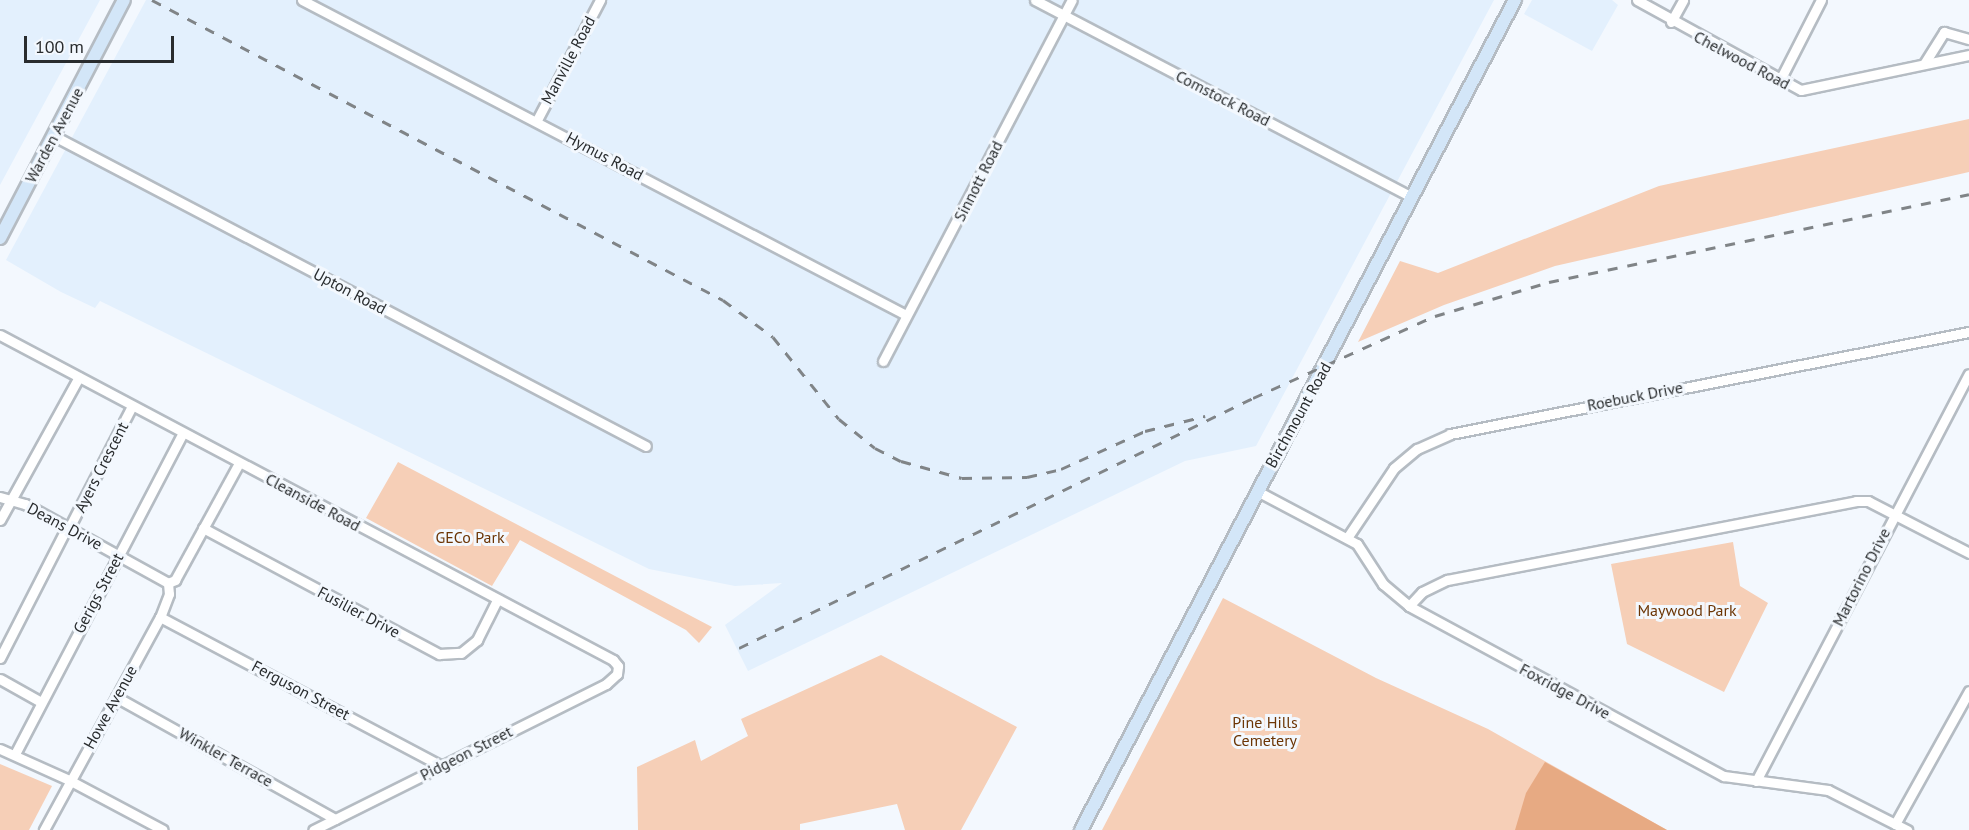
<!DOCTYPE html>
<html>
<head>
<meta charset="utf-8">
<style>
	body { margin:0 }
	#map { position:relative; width:1969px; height:830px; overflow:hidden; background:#f3f8fe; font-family:"PT Sans",sans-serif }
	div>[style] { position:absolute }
	.built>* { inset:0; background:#e3f0fd }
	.green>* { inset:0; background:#f6cfb7 }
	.forest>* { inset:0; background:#e7aa83 }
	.roads { filter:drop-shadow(2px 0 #b5bcc3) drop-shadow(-2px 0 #b5bcc3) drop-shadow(0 2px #b5bcc3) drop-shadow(0 -2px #b5bcc3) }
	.minor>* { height:9px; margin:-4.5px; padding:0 4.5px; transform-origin:4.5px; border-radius:4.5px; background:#fff }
	.major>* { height:12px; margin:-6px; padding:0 6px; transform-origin:6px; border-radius:6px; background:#d3e6f8 }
	.rail>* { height:3px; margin-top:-1.5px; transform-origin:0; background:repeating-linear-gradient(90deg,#808487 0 10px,transparent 0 20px) }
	span { translate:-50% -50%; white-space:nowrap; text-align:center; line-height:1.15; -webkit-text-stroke:6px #f3f8fe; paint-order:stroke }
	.street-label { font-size:16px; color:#292c2e }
	.park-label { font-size:16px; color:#6c3505 }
	.scale { position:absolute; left:24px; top:36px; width:150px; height:27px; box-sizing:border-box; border:3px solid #292c2e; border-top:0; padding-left:8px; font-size:18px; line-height:21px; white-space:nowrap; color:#292c2e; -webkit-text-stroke:4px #f3f8fe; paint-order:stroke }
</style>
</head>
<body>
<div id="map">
	<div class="built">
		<div style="clip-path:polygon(0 0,100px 0,0 185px)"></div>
		<div style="clip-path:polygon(146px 0,1494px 0,1256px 446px,1185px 461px,748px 671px,725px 625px,782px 583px,735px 586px,649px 569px,100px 301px,95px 308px,61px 292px,6px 260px)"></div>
		<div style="clip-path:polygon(1532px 0,1612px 0,1618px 5px,1592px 51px,1524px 14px)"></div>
	</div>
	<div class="green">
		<div style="clip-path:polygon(1969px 119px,1969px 172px,1555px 266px,1444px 305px,1358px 342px,1400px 261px,1438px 273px,1659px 186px)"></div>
		<div style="clip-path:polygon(398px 462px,712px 627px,699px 643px,686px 630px,520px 540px,492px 586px,366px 518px)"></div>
		<div style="clip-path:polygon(1733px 542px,1740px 586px,1768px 603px,1724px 692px,1627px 644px,1611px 564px)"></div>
		<div style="clip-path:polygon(1223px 598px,1376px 678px,1488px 729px,1667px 830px,1102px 830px)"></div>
		<div style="clip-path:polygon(881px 655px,1017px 727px,961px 830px,905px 830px,897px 804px,800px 824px,800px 830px,638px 830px,637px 767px,695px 740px,701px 761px,748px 736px,741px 719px)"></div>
		<div style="clip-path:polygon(0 764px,52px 786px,29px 830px,0 830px)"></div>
	</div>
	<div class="forest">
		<div style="clip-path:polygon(1545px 762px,1667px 830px,1515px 830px,1526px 793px)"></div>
	</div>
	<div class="roads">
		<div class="minor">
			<div style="left:302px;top:0;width:681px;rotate:27.54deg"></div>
			<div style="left:1035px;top:0;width:425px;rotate:27.6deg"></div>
			<div style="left:1637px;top:0;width:187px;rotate:28.8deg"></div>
			<div style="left:1801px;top:90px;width:172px;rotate:-11.8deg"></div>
			<div style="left:1671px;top:22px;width:25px;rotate:-61deg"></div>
			<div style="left:1924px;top:64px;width:38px;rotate:-58deg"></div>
			<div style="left:1944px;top:32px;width:26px;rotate:16deg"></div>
			<div style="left:1780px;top:80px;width:90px;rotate:-62.9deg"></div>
			<div style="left:537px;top:120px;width:136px;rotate:-62.3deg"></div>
			<div style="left:54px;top:136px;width:668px;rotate:27.64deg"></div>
			<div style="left:0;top:335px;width:694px;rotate:27.93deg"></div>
			<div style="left:613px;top:660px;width:8px;rotate:50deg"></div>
			<div style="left:618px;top:666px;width:8px;rotate:97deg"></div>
			<div style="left:617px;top:674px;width:15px;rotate:138deg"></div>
			<div style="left:606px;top:684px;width:327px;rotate:153.5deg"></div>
			<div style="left:883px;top:361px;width:407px;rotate:-62.4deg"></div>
			<div style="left:1257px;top:491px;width:113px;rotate:27.9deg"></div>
			<div style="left:1357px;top:544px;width:48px;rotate:57deg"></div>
			<div style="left:1383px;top:584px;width:34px;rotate:40deg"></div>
			<div style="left:1409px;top:606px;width:358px;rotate:28.4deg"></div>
			<div style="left:1724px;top:776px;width:105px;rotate:7.7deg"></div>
			<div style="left:1828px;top:790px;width:89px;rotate:26.9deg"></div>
			<div style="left:0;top:497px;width:26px;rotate:16deg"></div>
			<div style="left:25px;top:504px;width:163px;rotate:28.9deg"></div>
			<div style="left:168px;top:583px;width:11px;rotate:85deg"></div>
			<div style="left:169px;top:594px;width:25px;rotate:111deg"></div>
			<div style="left:160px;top:617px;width:243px;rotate:118.6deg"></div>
			<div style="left:0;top:520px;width:163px;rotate:-61.1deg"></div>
			<div style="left:69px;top:528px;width:137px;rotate:-62.7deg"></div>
			<div style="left:203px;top:528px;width:268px;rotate:28.1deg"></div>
			<div style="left:439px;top:654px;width:22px;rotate:-3deg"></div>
			<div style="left:461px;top:653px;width:21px;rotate:-39deg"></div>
			<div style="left:477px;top:640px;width:45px;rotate:-63.4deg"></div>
			<div style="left:1347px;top:538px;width:84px;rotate:-56.1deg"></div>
			<div style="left:1394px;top:468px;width:30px;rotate:-40deg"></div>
			<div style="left:1417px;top:449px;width:36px;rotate:-24deg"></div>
			<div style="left:1450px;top:434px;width:529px;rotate:-11.12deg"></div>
			<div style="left:168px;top:583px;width:8px;rotate:-23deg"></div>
			<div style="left:175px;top:580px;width:133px;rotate:-61.3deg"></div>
			<div style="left:1409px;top:606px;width:19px;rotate:-47deg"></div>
			<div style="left:1422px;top:592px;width:28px;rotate:-26deg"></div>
			<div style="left:1447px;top:580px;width:417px;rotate:-10.9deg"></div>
			<div style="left:1856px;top:501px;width:12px"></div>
			<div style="left:1868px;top:501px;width:114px;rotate:27.2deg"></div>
			<div style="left:160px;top:617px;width:318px;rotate:27.9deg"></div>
			<div style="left:0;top:658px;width:147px;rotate:-62.9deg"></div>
			<div style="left:0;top:679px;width:47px;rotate:29.3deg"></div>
			<div style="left:116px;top:697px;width:251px;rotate:29.1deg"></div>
			<div style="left:0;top:749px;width:76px;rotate:24.2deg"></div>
			<div style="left:69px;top:780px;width:106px;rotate:28deg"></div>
			<div style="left:15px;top:754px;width:362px;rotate:-62.4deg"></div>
			<div style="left:1756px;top:781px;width:459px;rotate:-62.4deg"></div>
			<div style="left:1895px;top:824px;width:152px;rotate:-60.9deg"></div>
		</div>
		<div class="major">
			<div style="left:0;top:238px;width:268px;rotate:-62.5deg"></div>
			<div style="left:1081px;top:830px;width:937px;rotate:-62.4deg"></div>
		</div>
	</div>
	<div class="rail">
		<div style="left:152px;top:0;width:645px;rotate:27.72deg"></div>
		<div style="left:723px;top:300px;width:62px;rotate:36.5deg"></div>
		<div style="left:773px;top:337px;width:105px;rotate:51.2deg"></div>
		<div style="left:839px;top:419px;width:46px;rotate:38.9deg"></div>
		<div style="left:875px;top:448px;width:29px;rotate:27deg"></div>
		<div style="left:901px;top:461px;width:63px;rotate:15.6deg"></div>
		<div style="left:962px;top:478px;width:65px;rotate:-0.9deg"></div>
		<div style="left:1027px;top:477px;width:35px;rotate:-13deg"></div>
		<div style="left:1061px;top:469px;width:92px;rotate:-24.3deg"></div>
		<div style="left:1145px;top:431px;width:62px;rotate:-14deg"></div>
		<div style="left:739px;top:648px;width:572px;rotate:-25.94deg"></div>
		<div style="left:1253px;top:398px;width:200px;rotate:-24.3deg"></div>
		<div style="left:1435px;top:316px;width:119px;rotate:-16.6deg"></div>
		<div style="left:1549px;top:282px;width:429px;rotate:-11.8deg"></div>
	</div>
	<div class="street-label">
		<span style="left:568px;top:60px;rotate:-62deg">Manville Road</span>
		<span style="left:1742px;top:60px;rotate:28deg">Chelwood Road</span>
		<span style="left:1223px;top:98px;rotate:27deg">Comstock Road</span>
		<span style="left:54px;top:135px;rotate:-62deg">Warden Avenue</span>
		<span style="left:605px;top:156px;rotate:28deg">Hymus Road</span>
		<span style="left:978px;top:181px;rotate:-63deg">Sinnott Road</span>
		<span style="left:350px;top:291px;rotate:28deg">Upton Road</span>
		<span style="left:1635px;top:396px;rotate:-11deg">Roebuck Drive</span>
		<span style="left:1298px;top:415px;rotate:-61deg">Birchmount Road</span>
		<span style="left:101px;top:467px;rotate:-63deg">Ayers Crescent</span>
		<span style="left:313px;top:502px;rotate:28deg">Cleanside Road</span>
		<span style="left:65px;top:526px;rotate:28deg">Deans Drive</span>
		<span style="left:1861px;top:577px;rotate:-63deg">Martorino Drive</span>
		<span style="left:98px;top:593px;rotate:-62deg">Gerigs Street</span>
		<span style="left:359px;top:612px;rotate:28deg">Fusilier Drive</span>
		<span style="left:301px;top:690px;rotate:28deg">Ferguson Street</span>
		<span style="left:1565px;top:691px;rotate:28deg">Foxridge Drive</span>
		<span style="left:110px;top:707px;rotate:-61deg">Howe Avenue</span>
		<span style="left:466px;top:753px;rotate:-27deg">Pidgeon Street</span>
		<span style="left:226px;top:757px;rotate:29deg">Winkler Terrace</span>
	</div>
	<div class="park-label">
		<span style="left:470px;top:537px">GECo Park</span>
		<span style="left:1687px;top:610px">Maywood Park</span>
		<span style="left:1265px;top:731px">Pine Hills<br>Cemetery</span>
	</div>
	<div class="scale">100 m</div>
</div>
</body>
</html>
